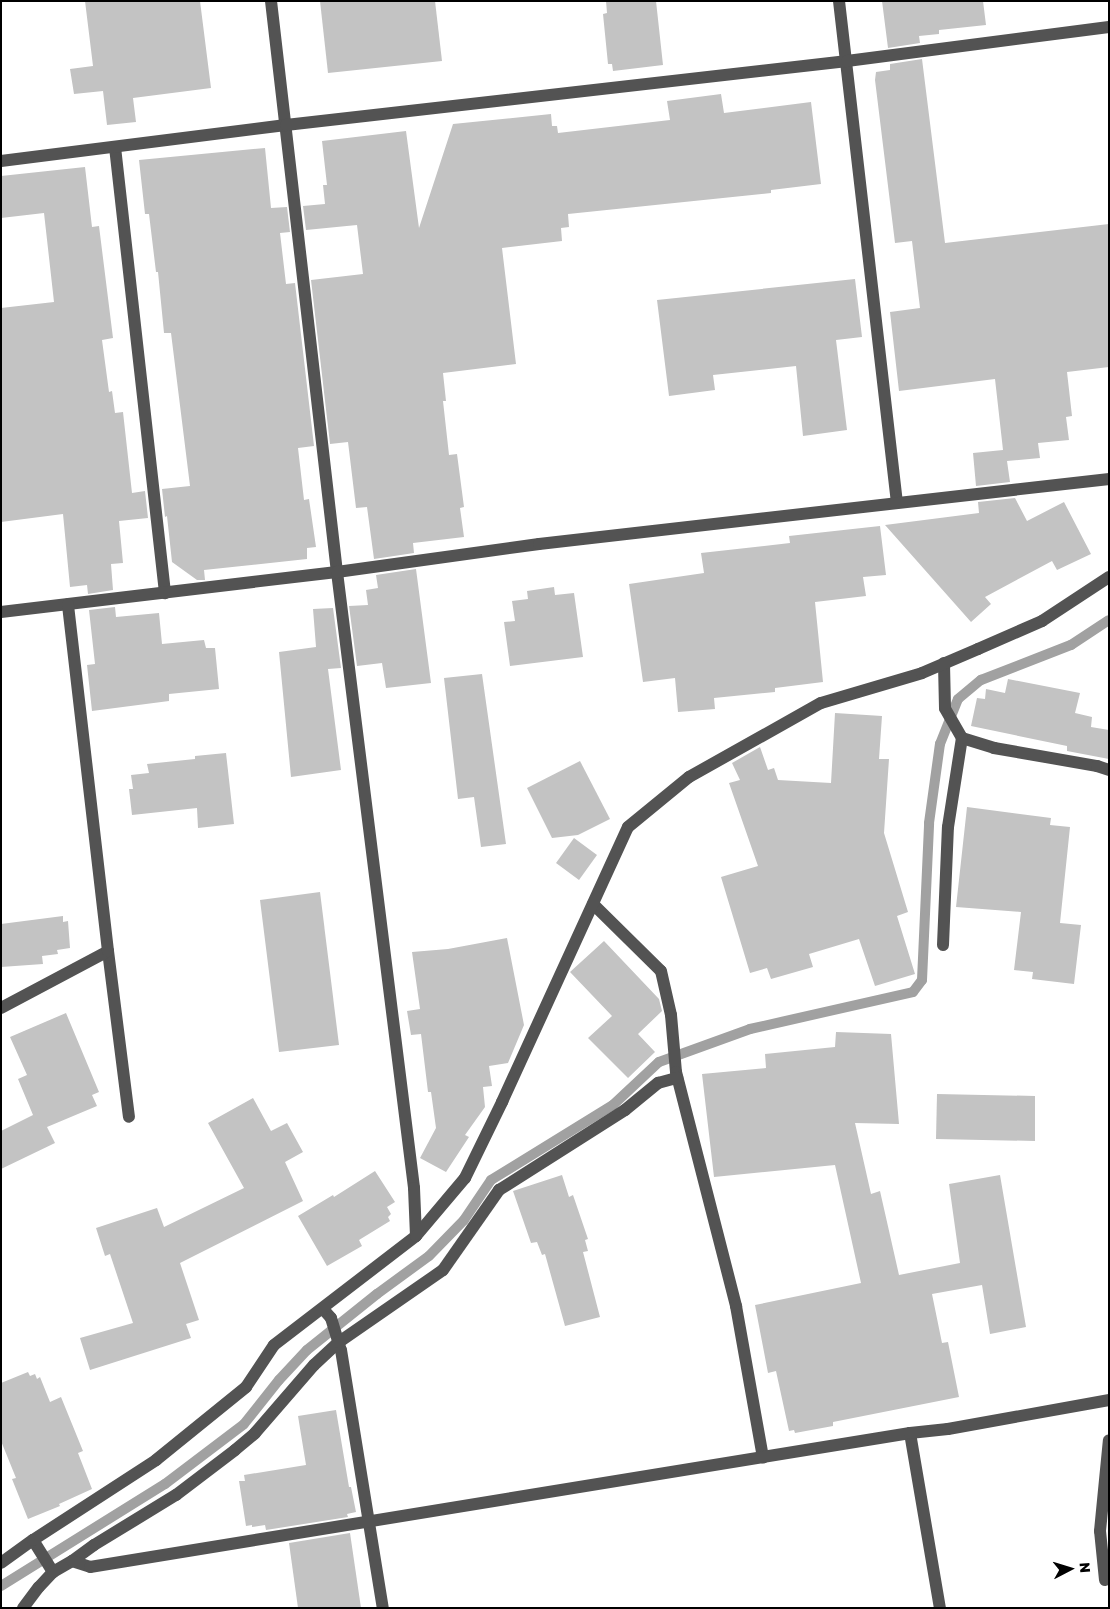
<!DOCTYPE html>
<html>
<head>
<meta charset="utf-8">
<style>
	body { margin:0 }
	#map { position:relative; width:1110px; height:1609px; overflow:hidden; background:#fff; font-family:"Golos Text",sans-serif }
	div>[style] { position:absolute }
	.stream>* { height:10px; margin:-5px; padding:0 5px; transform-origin:5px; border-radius:5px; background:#a1a1a1 }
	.building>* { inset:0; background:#c3c3c3 }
	.minor>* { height:12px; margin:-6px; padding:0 6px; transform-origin:6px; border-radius:6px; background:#535353 }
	span { translate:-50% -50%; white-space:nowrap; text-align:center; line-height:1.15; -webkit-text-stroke:4px #fff; paint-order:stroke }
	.frame { position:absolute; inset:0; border:2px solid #000; pointer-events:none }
	.north { position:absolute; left:1045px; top:1544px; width:50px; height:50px; -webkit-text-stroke:4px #fff; paint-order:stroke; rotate:85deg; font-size:14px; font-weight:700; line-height:20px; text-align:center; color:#000 }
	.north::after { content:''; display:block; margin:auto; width:18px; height:22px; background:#000; clip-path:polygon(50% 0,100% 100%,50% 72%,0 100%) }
</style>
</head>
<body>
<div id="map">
	<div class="stream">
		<div style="left:1px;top:1586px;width:193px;rotate:-31.9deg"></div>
		<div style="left:165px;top:1484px;width:99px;rotate:-37.2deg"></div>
		<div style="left:244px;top:1424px;width:56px;rotate:-51.5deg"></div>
		<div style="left:279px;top:1380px;width:41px;rotate:-47deg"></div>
		<div style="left:307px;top:1350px;width:90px;rotate:-38.7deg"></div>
		<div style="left:377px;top:1294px;width:64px;rotate:-36.2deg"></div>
		<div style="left:429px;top:1256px;width:50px;rotate:-45.8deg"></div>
		<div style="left:464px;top:1220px;width:48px;rotate:-56deg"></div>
		<div style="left:491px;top:1180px;width:143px;rotate:-31.6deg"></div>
		<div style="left:613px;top:1105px;width:63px;rotate:-43.1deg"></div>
		<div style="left:659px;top:1062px;width:97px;rotate:-19.9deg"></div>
		<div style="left:750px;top:1029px;width:167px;rotate:-12.8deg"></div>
		<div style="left:913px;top:992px;width:15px;rotate:-53deg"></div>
		<div style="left:922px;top:980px;width:157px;rotate:-87.4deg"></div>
		<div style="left:929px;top:823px;width:80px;rotate:-82.1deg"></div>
		<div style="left:940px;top:744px;width:48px;rotate:-68.2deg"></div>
		<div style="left:958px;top:699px;width:30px;rotate:-40deg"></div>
		<div style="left:981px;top:680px;width:97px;rotate:-21.3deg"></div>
		<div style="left:1071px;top:645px;width:45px;rotate:-33.3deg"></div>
	</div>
	<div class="building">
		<div style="clip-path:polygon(85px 1px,200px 1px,211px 88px,133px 98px,136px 122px,107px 125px,103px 91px,74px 94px,70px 69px,93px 66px)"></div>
		<div style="clip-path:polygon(320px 1px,435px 1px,442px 61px,328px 73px)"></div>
		<div style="clip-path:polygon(606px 1px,656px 1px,663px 65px,613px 71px,612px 64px,608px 64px,603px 14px,607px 13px)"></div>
		<div style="clip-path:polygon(882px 1px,983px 1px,986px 25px,939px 30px,939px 34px,919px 36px,920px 43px,888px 48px)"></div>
		<div style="clip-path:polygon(922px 59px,945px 243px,1109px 224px,1109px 367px,1067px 372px,1072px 416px,1066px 417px,1069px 440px,1038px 443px,1040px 458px,1007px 461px,1010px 482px,976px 486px,973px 453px,1003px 450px,995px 379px,899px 391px,890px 312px,920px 308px,912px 241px,895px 243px,875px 80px,876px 72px,890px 70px,890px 64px)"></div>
		<div style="clip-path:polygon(721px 94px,724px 113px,811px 102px,821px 184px,771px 190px,771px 193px,568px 214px,569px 227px,561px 228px,562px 241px,502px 248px,516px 364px,443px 373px,446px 401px,443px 401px,449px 455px,457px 454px,464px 507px,460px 508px,464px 537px,413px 543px,414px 553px,374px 559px,367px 507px,356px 508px,348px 442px,330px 444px,311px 280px,363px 274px,357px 225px,306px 230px,303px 206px,325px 204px,323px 185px,327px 185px,322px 141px,406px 131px,419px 228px,453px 124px,551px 114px,552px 126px,557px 126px,558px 133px,670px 120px,667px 101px)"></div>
		<div style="clip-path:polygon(265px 148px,271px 208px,287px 207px,290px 232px,280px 233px,286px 284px,295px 283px,314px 446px,298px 448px,304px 500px,309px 499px,316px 547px,307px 548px,307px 559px,204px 570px,205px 580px,197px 580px,172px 562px,167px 516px,165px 517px,162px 489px,190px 486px,171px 333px,164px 333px,158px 272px,156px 272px,149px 214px,145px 214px,139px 160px)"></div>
		<div style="clip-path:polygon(85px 167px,92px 227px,99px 226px,113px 338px,102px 340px,109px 392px,112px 391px,115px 413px,123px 412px,132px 493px,145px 491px,148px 518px,119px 521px,123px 563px,111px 564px,113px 590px,88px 594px,87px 585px,70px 587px,63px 514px,1px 522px,1px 308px,54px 302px,44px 213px,1px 218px,1px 176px)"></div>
		<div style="clip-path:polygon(855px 279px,862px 337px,836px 340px,847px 430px,803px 436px,796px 366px,713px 375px,715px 390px,669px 396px,657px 300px)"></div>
		<div style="clip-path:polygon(1015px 498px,1027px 521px,1064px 502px,1091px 554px,1057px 570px,1052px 561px,985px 597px,991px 604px,971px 622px,885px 525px,979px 513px,978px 502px)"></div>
		<div style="clip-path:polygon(880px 526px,886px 575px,863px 577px,866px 596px,815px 602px,823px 682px,775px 688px,775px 692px,714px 698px,715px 709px,678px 712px,675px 678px,643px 682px,629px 584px,704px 573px,701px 553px,790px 543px,789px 536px)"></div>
		<div style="clip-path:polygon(416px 569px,431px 683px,386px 688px,382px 663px,357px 666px,349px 606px,368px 605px,366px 590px,378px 588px,376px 575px)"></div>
		<div style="clip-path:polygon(554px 587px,555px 595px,574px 593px,583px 657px,510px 666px,504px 622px,515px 621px,512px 601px,528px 599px,527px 591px)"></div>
		<div style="clip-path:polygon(115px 607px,116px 617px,159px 613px,162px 644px,204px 640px,206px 648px,215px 648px,219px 689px,169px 694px,169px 701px,92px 711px,87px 665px,95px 664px,89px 610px)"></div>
		<div style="clip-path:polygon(333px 608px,341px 668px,328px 669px,341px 770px,291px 777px,279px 652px,316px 647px,313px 609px)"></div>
		<div style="clip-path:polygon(482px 674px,506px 844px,481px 847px,474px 797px,458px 799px,444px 678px)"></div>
		<div style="clip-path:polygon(1008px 679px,1080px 693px,1075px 713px,1092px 717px,1091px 727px,1109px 730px,1109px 759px,1067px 751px,1067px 746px,971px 726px,977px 698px,985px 699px,986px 689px,1005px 693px)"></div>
		<div style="clip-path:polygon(835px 713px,882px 716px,879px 759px,889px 759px,884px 833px,908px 912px,897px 916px,915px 974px,875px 986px,859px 939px,809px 954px,813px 967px,771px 979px,767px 968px,750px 973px,721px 877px,758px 866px,729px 783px,740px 780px,732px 763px,760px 747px,768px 770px,774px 768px,778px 780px,831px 783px)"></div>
		<div style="clip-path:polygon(226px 753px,234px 824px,198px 828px,197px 808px,132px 815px,129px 789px,133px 789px,131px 775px,149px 773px,147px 764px,195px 759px,195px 756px)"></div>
		<div style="clip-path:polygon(580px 761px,610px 819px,578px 835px,552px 838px,527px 788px)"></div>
		<div style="clip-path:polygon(967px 807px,1051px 818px,1050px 825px,1070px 827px,1060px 923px,1081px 925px,1074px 984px,1032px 979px,1033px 972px,1014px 970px,1021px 912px,956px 907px)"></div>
		<div style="clip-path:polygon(574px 838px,597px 855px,579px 880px,556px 863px)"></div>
		<div style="clip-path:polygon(320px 892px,339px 1045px,279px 1052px,260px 900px)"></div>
		<div style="clip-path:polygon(63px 916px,63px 922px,68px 921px,70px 948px,57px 950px,58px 954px,42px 956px,43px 964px,1px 967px,1px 924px)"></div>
		<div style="clip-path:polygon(507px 938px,524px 1025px,508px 1063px,489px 1066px,492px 1086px,483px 1087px,485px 1107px,465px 1135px,469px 1137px,446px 1172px,420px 1158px,436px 1128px,431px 1092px,428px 1092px,421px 1034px,411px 1035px,407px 1011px,420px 1009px,412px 952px,448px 949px)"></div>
		<div style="clip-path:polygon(604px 941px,659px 999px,662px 1011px,638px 1034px,655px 1052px,628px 1078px,588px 1038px,612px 1016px,570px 972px)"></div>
		<div style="clip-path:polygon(66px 1013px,99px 1092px,92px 1095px,97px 1106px,47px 1127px,55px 1143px,1px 1169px,1px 1131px,33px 1115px,18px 1079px,27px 1075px,10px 1037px)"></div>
		<div style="clip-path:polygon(836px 1032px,891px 1034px,899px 1124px,855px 1123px,871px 1194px,880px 1191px,899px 1275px,960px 1263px,949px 1184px,1000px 1175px,1026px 1327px,990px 1334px,982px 1285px,932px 1294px,942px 1343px,948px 1342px,959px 1397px,833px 1422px,833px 1426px,795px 1433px,794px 1430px,789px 1431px,776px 1371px,768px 1373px,755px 1305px,861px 1283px,835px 1165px,714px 1177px,702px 1074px,766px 1068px,765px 1054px,835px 1047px)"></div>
		<div style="clip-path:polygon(937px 1094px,1035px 1096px,1035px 1141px,936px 1139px)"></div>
		<div style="clip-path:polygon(253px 1098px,271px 1131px,287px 1123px,303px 1152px,285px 1162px,303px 1201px,180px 1263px,199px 1320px,186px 1324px,191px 1338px,90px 1370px,80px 1338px,133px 1323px,110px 1254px,105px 1256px,96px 1228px,157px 1208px,164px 1227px,244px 1188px,208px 1123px)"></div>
		<div style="clip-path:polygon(375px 1171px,395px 1202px,387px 1207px,391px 1214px,388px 1217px,390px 1221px,359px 1240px,362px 1246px,327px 1266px,298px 1216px,333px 1195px,334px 1197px)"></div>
		<div style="clip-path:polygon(562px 1175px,569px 1197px,573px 1195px,588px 1239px,585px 1240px,588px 1251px,583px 1252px,600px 1317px,565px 1326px,545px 1254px,542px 1255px,537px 1242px,531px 1243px,513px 1191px)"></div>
		<div style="clip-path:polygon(28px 1372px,30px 1376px,35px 1374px,37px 1379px,40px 1377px,50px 1402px,61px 1397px,83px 1451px,78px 1453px,92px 1489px,59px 1504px,60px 1506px,28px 1519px,12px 1479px,16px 1478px,1px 1441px,1px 1383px)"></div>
		<div style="clip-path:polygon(336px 1410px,349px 1487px,351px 1487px,356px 1512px,347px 1514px,348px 1517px,266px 1530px,265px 1525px,252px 1527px,252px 1525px,246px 1526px,239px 1481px,245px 1481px,244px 1475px,306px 1465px,298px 1416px)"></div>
		<div style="clip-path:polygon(350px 1533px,361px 1608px,298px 1608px,289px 1543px)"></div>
	</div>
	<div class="minor">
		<div style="left:271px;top:1px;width:575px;rotate:83.41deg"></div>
		<div style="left:337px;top:572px;width:621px;rotate:82.87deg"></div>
		<div style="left:414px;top:1188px;width:48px;rotate:87.6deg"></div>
		<div style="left:839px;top:1px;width:505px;rotate:83.41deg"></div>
		<div style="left:115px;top:147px;width:449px;rotate:83.6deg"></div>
		<div style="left:1px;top:161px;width:287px;rotate:-7.2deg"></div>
		<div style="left:286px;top:125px;width:565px;rotate:-6.51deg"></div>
		<div style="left:847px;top:61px;width:264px;rotate:-7.4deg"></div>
		<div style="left:1px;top:612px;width:338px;rotate:-6.8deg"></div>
		<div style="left:337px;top:572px;width:204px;rotate:-7.9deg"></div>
		<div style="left:539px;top:544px;width:574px;rotate:-6.51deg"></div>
		<div style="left:962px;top:738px;width:34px;rotate:17deg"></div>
		<div style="left:994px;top:748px;width:105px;rotate:9.9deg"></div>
		<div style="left:1097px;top:766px;width:13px;rotate:18deg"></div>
		<div style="left:593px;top:904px;width:95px;rotate:44.6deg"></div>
		<div style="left:661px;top:971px;width:45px;rotate:77.2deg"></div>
		<div style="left:671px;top:1015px;width:57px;rotate:85deg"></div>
		<div style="left:676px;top:1072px;width:242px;rotate:75.6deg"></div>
		<div style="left:736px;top:1306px;width:154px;rotate:79.9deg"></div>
		<div style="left:943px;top:945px;width:118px;rotate:-87.6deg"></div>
		<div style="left:948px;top:827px;width:90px;rotate:-81.1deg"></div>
		<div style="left:962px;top:738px;width:34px;rotate:-120deg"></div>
		<div style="left:945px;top:708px;width:45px;rotate:-91.3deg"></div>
		<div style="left:108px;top:951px;width:167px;rotate:82.8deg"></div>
		<div style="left:1px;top:1008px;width:121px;rotate:-28deg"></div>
		<div style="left:108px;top:951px;width:349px;rotate:-96.6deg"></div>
		<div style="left:323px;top:1309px;width:12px;rotate:48deg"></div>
		<div style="left:331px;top:1318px;width:34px;rotate:73deg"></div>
		<div style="left:341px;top:1350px;width:261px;rotate:80.8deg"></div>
		<div style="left:910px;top:1433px;width:178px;rotate:80.3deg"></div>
		<div style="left:33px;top:1540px;width:38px;rotate:58deg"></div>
		<div style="left:72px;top:1561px;width:27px;rotate:-36deg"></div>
		<div style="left:94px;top:1545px;width:96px;rotate:-31.4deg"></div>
		<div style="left:176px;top:1495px;width:74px;rotate:-37.3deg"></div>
		<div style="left:235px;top:1450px;width:26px;rotate:-40deg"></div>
		<div style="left:255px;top:1433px;width:90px;rotate:-49.1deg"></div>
		<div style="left:314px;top:1365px;width:34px;rotate:-43deg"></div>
		<div style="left:339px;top:1342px;width:126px;rotate:-34.7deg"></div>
		<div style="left:443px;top:1270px;width:98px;rotate:-55deg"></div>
		<div style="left:499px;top:1190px;width:149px;rotate:-32.4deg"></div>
		<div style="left:625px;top:1110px;width:43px;rotate:-39.3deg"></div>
		<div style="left:658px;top:1083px;width:20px;rotate:-15deg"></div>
		<div style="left:1px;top:1563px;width:39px;rotate:-36deg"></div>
		<div style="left:33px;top:1540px;width:147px;rotate:-33deg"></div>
		<div style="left:156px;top:1460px;width:116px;rotate:-39deg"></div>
		<div style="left:246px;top:1387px;width:50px;rotate:-56.3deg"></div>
		<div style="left:274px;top:1345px;width:179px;rotate:-37.5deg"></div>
		<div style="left:416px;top:1236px;width:76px;rotate:-49.8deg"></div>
		<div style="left:465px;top:1178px;width:85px;rotate:-64deg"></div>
		<div style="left:502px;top:1102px;width:302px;rotate:-65.4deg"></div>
		<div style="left:628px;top:827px;width:79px;rotate:-39.3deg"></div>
		<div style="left:689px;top:777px;width:151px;rotate:-29.3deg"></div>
		<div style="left:821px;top:703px;width:105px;rotate:-16.5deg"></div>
		<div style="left:922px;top:673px;width:61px;rotate:-23.2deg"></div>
		<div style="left:978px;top:649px;width:70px;rotate:-23.6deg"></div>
		<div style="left:1042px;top:621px;width:80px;rotate:-33.3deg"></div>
		<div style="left:1105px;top:1580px;width:49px;rotate:-95.8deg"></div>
		<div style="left:1100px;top:1531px;width:91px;rotate:-84.4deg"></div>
		<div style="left:23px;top:1608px;width:26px;rotate:-53deg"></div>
		<div style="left:39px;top:1587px;width:21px;rotate:-47deg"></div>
		<div style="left:53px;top:1572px;width:22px;rotate:-30deg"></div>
		<div style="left:72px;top:1561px;width:19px;rotate:18deg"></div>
		<div style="left:90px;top:1567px;width:831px;rotate:-9.28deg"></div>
		<div style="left:910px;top:1433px;width:38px;rotate:-6deg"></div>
		<div style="left:948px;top:1429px;width:164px;rotate:-10.2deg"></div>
	</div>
	<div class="frame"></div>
	<div class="north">N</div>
</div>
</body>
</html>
